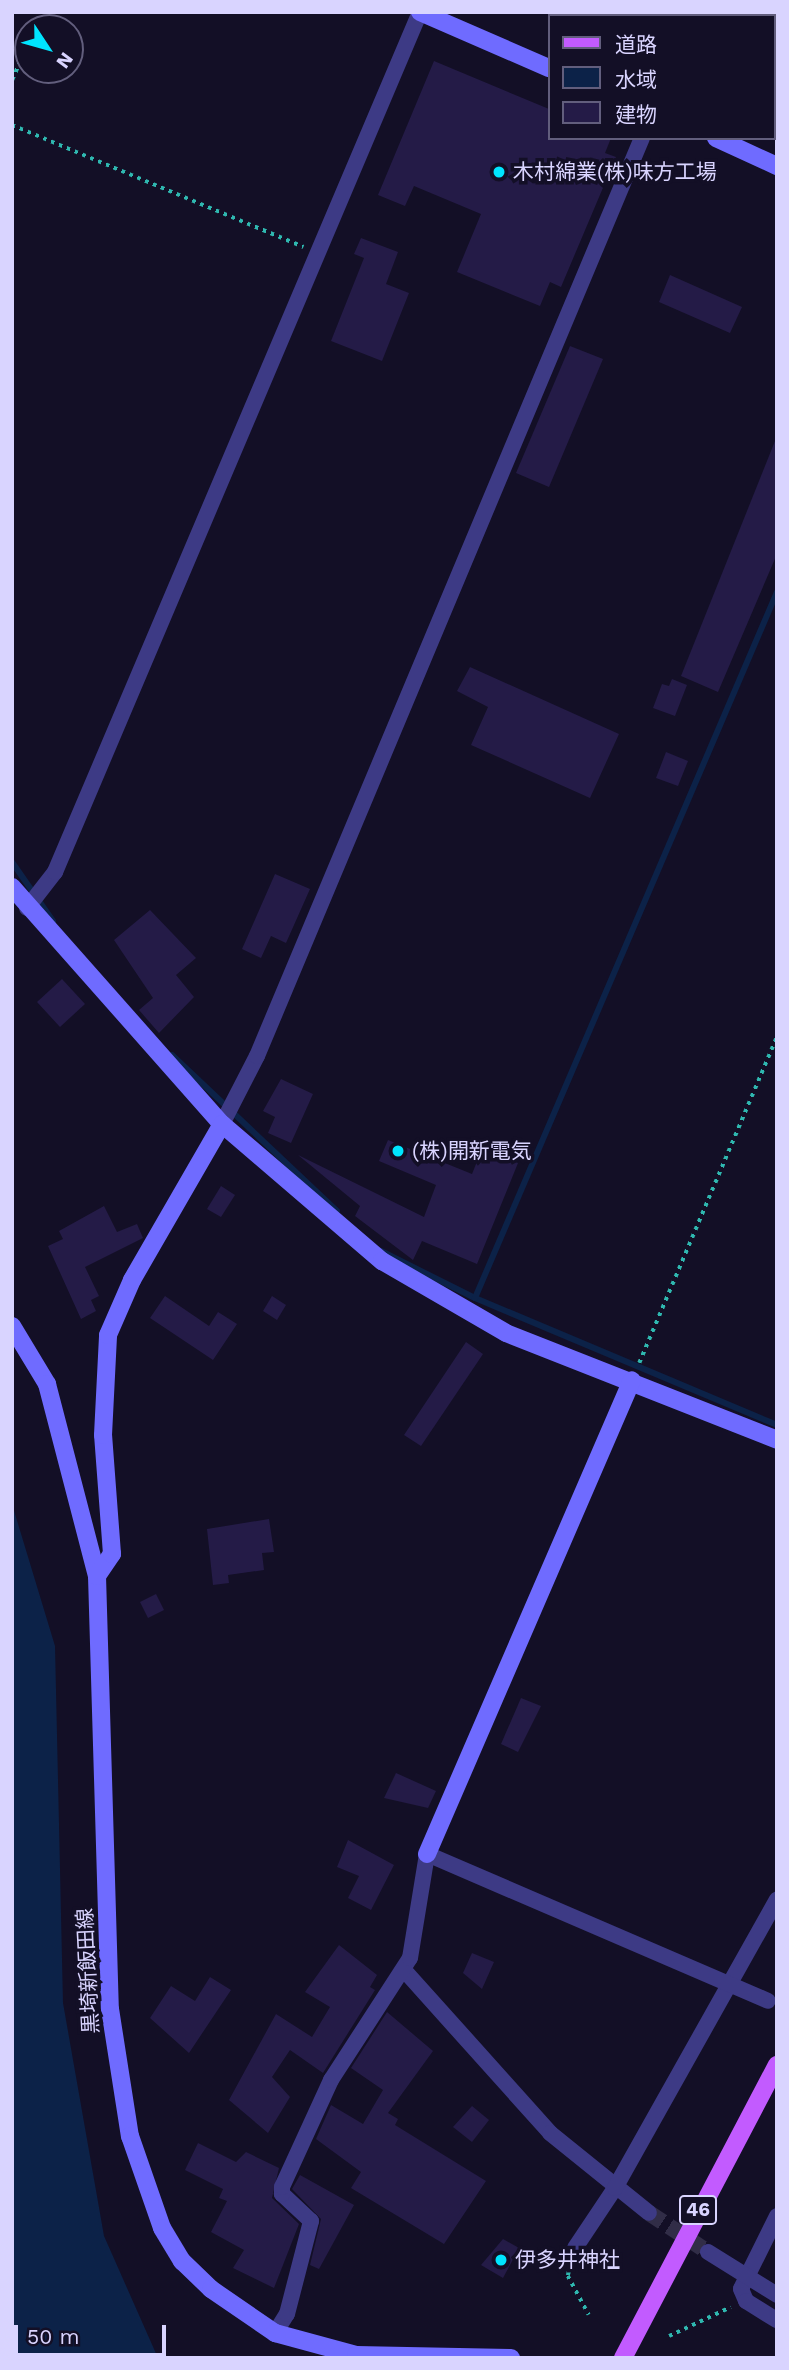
<!DOCTYPE html>
<html>
<head>
<meta charset="utf-8">
<style>
	body { margin:0 }
	#map { position:relative; width:789px; height:2370px; overflow:hidden; background:#130f26; font-family:"Work Sans","Noto Sans JP",sans-serif }
	div>[style] { position:absolute }
	.water>* { inset:0; background:#0c2248 }
	.stream>* { height:6px; margin:-3px; padding:0 3px; transform-origin:3px; border-radius:3px; background:#0c2248 }
	.building>* { inset:0; background:#241b47 }
	.street-tunnel>* { height:16px; margin-top:-8px; transform-origin:0; background:repeating-linear-gradient(90deg,#312d47 0 16px,transparent 0 24px) }
	.path>* { height:3.5px; margin-top:-1.75px; transform-origin:0; background:repeating-linear-gradient(90deg,#2fb8b0 0 3.5px,transparent 0 8.5px) }
	.street>* { height:16px; margin:-8px; padding:0 8px; transform-origin:8px; border-radius:8px; background:#3d3a85 }
	.secondary>* { height:18px; margin:-9px; padding:0 9px; transform-origin:9px; border-radius:9px; background:#6f6bff }
	.primary>* { height:18px; margin:-9px; padding:0 9px; transform-origin:9px; border-radius:9px; background:#c25bff }
	.dots>* { width:19px; height:19px; translate:-50% -50%; box-sizing:border-box; border:4px solid #130f26; border-radius:50% }
	span { translate:-50% -50%; white-space:nowrap; text-align:center; line-height:1.15; -webkit-text-stroke:7px #130f26; paint-order:stroke }
	.shield-label span { padding:2px 5px; background:#130f26; border:2px solid; border-radius:5px; -webkit-text-stroke-width:0 }
	.shield-label { font-size:19px; color:#d9d4ff; font-weight:700 }
	.poi-label { font-size:21px; color:#d9d4ff }
	.left { translate:0 -50%; text-align:left }
	.street-label { font-size:21px; color:#d9d4ff }
	.frame { position:absolute; inset:0; border:14px solid #d9d4ff; pointer-events:none }
	.legend { position:absolute; left:548px; top:14px; width:228px; height:126px; box-sizing:border-box; background:#130f26; border:2px solid #625e7d; margin:0; padding:9px 12px; list-style:none; font-size:21px; color:#d9d4ff }
	.legend li { display:flex; align-items:center; gap:14px; height:35px }
	.legend b { width:35px; border:2px solid #625e7d }
	.north { position:absolute; left:14px; top:14px; width:70px; height:70px; box-sizing:border-box; background:#130f26; border:2px solid #625e7d; border-radius:50%; rotate:126deg; font-size:19px; font-weight:700; line-height:28px; text-align:center; color:#d9d4ff }
	.north::after { content:''; display:block; margin:auto; width:24px; height:32px; background:#00e5ff; clip-path:polygon(50% 0,100% 100%,50% 72%,0 100%) }
	.scale { position:absolute; left:14px; top:2325px; width:152px; height:32px; box-sizing:border-box; border:4px solid #d9d4ff; border-top:0; padding-left:9px; font-size:21px; line-height:24px; white-space:nowrap; color:#d9d4ff; -webkit-text-stroke:5px #130f26; paint-order:stroke }
</style>
</head>
<body>
<div id="map">
	<div class="water">
		<div style="clip-path:polygon(12px 1504px,55px 1646px,63px 2003px,104px 2236px,158px 2358px,12px 2358px)"></div>
	</div>
	<div class="stream">
		<div style="left:12px;top:862px;width:72px;rotate:55.2deg"></div>
		<div style="left:172px;top:1055px;width:227px;rotate:43.4deg"></div>
		<div style="left:381px;top:1251px;width:105px;rotate:26.6deg"></div>
		<div style="left:475px;top:1298px;width:328px;rotate:22.8deg"></div>
		<div style="left:475px;top:1298px;width:768px;rotate:-66.84deg"></div>
	</div>
	<div class="building">
		<div style="clip-path:polygon(434px 61px,549px 109px,549px 138px,611px 138px,605px 153px,616px 157px,561px 287px,550px 282px,540px 306px,457px 272px,481px 214px,414px 186px,405px 206px,378px 195px)"></div>
		<div style="clip-path:polygon(361px 238px,398px 252px,386px 284px,409px 293px,382px 361px,331px 341px,364px 258px,354px 254px)"></div>
		<div style="clip-path:polygon(670px 275px,742px 307px,730px 333px,659px 302px)"></div>
		<div style="clip-path:polygon(570px 346px,603px 359px,549px 487px,516px 473px)"></div>
		<div style="clip-path:polygon(777px 436px,777px 554px,718px 692px,681px 676px)"></div>
		<div style="clip-path:polygon(470px 667px,619px 734px,590px 798px,471px 745px,488px 707px,457px 691px)"></div>
		<div style="clip-path:polygon(672px 679px,687px 685px,675px 716px,653px 708px,662px 684px,669px 686px)"></div>
		<div style="clip-path:polygon(666px 752px,688px 761px,678px 786px,656px 778px)"></div>
		<div style="clip-path:polygon(275px 874px,310px 889px,286px 943px,271px 936px,261px 958px,242px 949px)"></div>
		<div style="clip-path:polygon(150px 910px,196px 958px,176px 975px,194px 997px,159px 1033px,139px 1010px,153px 998px,114px 940px)"></div>
		<div style="clip-path:polygon(62px 979px,85px 1004px,60px 1027px,37px 1002px)"></div>
		<div style="clip-path:polygon(281px 1079px,313px 1094px,291px 1143px,268px 1133px,275px 1117px,263px 1111px)"></div>
		<div style="clip-path:polygon(388px 1140px,472px 1174px,482px 1149px,518px 1163px,477px 1264px,422px 1241px,413px 1260px,355px 1216px,360px 1206px,298px 1155px,424px 1217px,436px 1185px,379px 1161px)"></div>
		<div style="clip-path:polygon(221px 1186px,235px 1195px,221px 1217px,207px 1209px)"></div>
		<div style="clip-path:polygon(104px 1206px,117px 1232px,137px 1224px,143px 1238px,85px 1267px,99px 1296px,91px 1300px,96px 1311px,81px 1319px,48px 1246px,63px 1239px,59px 1231px)"></div>
		<div style="clip-path:polygon(165px 1296px,209px 1326px,218px 1312px,237px 1324px,213px 1360px,150px 1318px)"></div>
		<div style="clip-path:polygon(272px 1296px,286px 1305px,277px 1320px,263px 1311px)"></div>
		<div style="clip-path:polygon(466px 1342px,483px 1354px,421px 1446px,404px 1435px)"></div>
		<div style="clip-path:polygon(269px 1519px,274px 1552px,262px 1553px,264px 1570px,228px 1575px,229px 1583px,213px 1585px,207px 1529px)"></div>
		<div style="clip-path:polygon(156px 1594px,164px 1610px,148px 1618px,140px 1602px)"></div>
		<div style="clip-path:polygon(521px 1698px,541px 1706px,518px 1752px,501px 1744px)"></div>
		<div style="clip-path:polygon(396px 1773px,436px 1791px,428px 1808px,384px 1798px)"></div>
		<div style="clip-path:polygon(348px 1840px,394px 1865px,371px 1910px,348px 1898px,359px 1876px,337px 1867px)"></div>
		<div style="clip-path:polygon(339px 1945px,377px 1975px,370px 1987px,375px 1990px,323px 2073px,290px 2050px,272px 2077px,290px 2097px,268px 2133px,229px 2100px,276px 2014px,312px 2037px,330px 2007px,305px 1992px)"></div>
		<div style="clip-path:polygon(472px 1953px,494px 1962px,482px 1989px,463px 1973px)"></div>
		<div style="clip-path:polygon(210px 1977px,231px 1990px,189px 2053px,150px 2018px,171px 1986px,195px 2001px)"></div>
		<div style="clip-path:polygon(387px 2012px,433px 2051px,388px 2113px,398px 2119px,395px 2125px,486px 2181px,444px 2244px,351px 2188px,361px 2172px,316px 2139px,331px 2105px,363px 2124px,383px 2090px,351px 2068px)"></div>
		<div style="clip-path:polygon(472px 2106px,489px 2120px,472px 2142px,453px 2127px)"></div>
		<div style="clip-path:polygon(198px 2143px,236px 2162px,246px 2152px,279px 2168px,272px 2198px,299px 2224px,274px 2288px,233px 2268px,244px 2250px,211px 2232px,227px 2201px,219px 2198px,223px 2189px,185px 2170px)"></div>
		<div style="clip-path:polygon(300px 2175px,354px 2205px,319px 2269px,310px 2265px,321px 2219px,292px 2189px)"></div>
		<div style="clip-path:polygon(503px 2239px,519px 2248px,503px 2278px,481px 2265px)"></div>
	</div>
	<div class="street-tunnel">
		<div style="left:649px;top:2213px;width:71px;rotate:33.5deg"></div>
	</div>
	<div class="path">
		<div style="left:35px;top:28px;width:17px;rotate:-69deg"></div>
		<div style="left:12px;top:80px;width:40px;rotate:-66.6deg"></div>
		<div style="left:12px;top:125px;width:316px;rotate:22.7deg"></div>
		<div style="left:773px;top:131px;width:9px;rotate:-63deg"></div>
		<div style="left:639px;top:1363px;width:355px;rotate:-67.1deg"></div>
		<div style="left:571px;top:2264px;width:12px;rotate:104deg"></div>
		<div style="left:568px;top:2276px;width:44px;rotate:61.7deg"></div>
		<div style="left:669px;top:2336px;width:68px;rotate:-25.1deg"></div>
	</div>
	<div class="street">
		<div style="left:27px;top:908px;width:46px;rotate:-52.1deg"></div>
		<div style="left:55px;top:872px;width:934px;rotate:-67deg"></div>
		<div style="left:222px;top:1124px;width:76px;rotate:-62.8deg"></div>
		<div style="left:257px;top:1056px;width:995px;rotate:-67.25deg"></div>
		<div style="left:404px;top:1970px;width:219px;rotate:48.1deg"></div>
		<div style="left:550px;top:2133px;width:127px;rotate:38.9deg"></div>
		<div style="left:777px;top:2216px;width:81px;rotate:116.3deg"></div>
		<div style="left:741px;top:2289px;width:13px;rotate:67deg"></div>
		<div style="left:746px;top:2301px;width:36px;rotate:32deg"></div>
		<div style="left:575px;top:2248px;width:72px;rotate:-56.3deg"></div>
		<div style="left:615px;top:2188px;width:331px;rotate:-60.7deg"></div>
		<div style="left:708px;top:2252px;width:81px;rotate:31.9deg"></div>
		<div style="left:275px;top:2333px;width:22px;rotate:-58deg"></div>
		<div style="left:287px;top:2314px;width:96px;rotate:-75.5deg"></div>
		<div style="left:311px;top:2221px;width:40px;rotate:-137deg"></div>
		<div style="left:282px;top:2194px;width:7px;rotate:-90deg"></div>
		<div style="left:282px;top:2187px;width:118px;rotate:-65.4deg"></div>
		<div style="left:331px;top:2080px;width:145px;rotate:-57.1deg"></div>
		<div style="left:410px;top:1958px;width:105px;rotate:-80.7deg"></div>
		<div style="left:427px;top:1854px;width:371px;rotate:23.3deg"></div>
	</div>
	<div class="secondary">
		<div style="left:420px;top:12px;width:141px;rotate:23.5deg"></div>
		<div style="left:716px;top:138px;width:67px;rotate:24.7deg"></div>
		<div style="left:12px;top:887px;width:317px;rotate:48.5deg"></div>
		<div style="left:222px;top:1124px;width:211px;rotate:40.6deg"></div>
		<div style="left:382px;top:1261px;width:143px;rotate:30.1deg"></div>
		<div style="left:506px;top:1333px;width:291px;rotate:21.5deg"></div>
		<div style="left:12px;top:1326px;width:68px;rotate:58.9deg"></div>
		<div style="left:47px;top:1384px;width:198px;rotate:75.4deg"></div>
		<div style="left:97px;top:1576px;width:433px;rotate:88.3deg"></div>
		<div style="left:110px;top:2009px;width:129px;rotate:81.1deg"></div>
		<div style="left:130px;top:2136px;width:97px;rotate:70.8deg"></div>
		<div style="left:162px;top:2228px;width:39px;rotate:59deg"></div>
		<div style="left:182px;top:2261px;width:40px;rotate:44deg"></div>
		<div style="left:211px;top:2289px;width:78px;rotate:34.5deg"></div>
		<div style="left:275px;top:2333px;width:84px;rotate:15.2deg"></div>
		<div style="left:356px;top:2355px;width:155px;rotate:1.1deg"></div>
		<div style="left:97px;top:1576px;width:27px;rotate:-56deg"></div>
		<div style="left:112px;top:1554px;width:119px;rotate:-94.3deg"></div>
		<div style="left:103px;top:1435px;width:100px;rotate:-87.1deg"></div>
		<div style="left:108px;top:1335px;width:60px;rotate:-66.4deg"></div>
		<div style="left:132px;top:1280px;width:180px;rotate:-60deg"></div>
		<div style="left:427px;top:1854px;width:516px;rotate:-66.61deg"></div>
	</div>
	<div class="primary">
		<div style="left:623px;top:2358px;width:331px;rotate:-62.3deg"></div>
	</div>
	<div class="dots">
		<div style="left:499px;top:172px;background:#00e5ff"></div>
		<div style="left:398px;top:1151px;background:#00e5ff"></div>
		<div style="left:501px;top:2260px;background:#00e5ff"></div>
	</div>
	<div class="shield-label">
		<span style="left:698px;top:2210px">46</span>
	</div>
	<div class="poi-label">
		<span class="left" style="left:513px;top:172px">木村綿業(株)味方工場</span>
		<span class="left" style="left:412px;top:1151px">(株)開新電気</span>
		<span class="left" style="left:515px;top:2260px">伊多井神社</span>
	</div>
	<div class="street-label">
		<span style="left:88px;top:1971px;rotate:-93deg">黒埼新飯田線</span>
	</div>
	<div class="frame"></div>
	<ul class="legend">
	<li><b style="height:9px;background:#c25bff"></b>道路</li>
	<li><b style="height:19px;background:#0c2248"></b>水域</li>
	<li><b style="height:19px;background:#241b47"></b>建物</li>
	</ul>
	<div class="north">N</div>
	<div class="scale">50 m</div>
</div>
</body>
</html>
